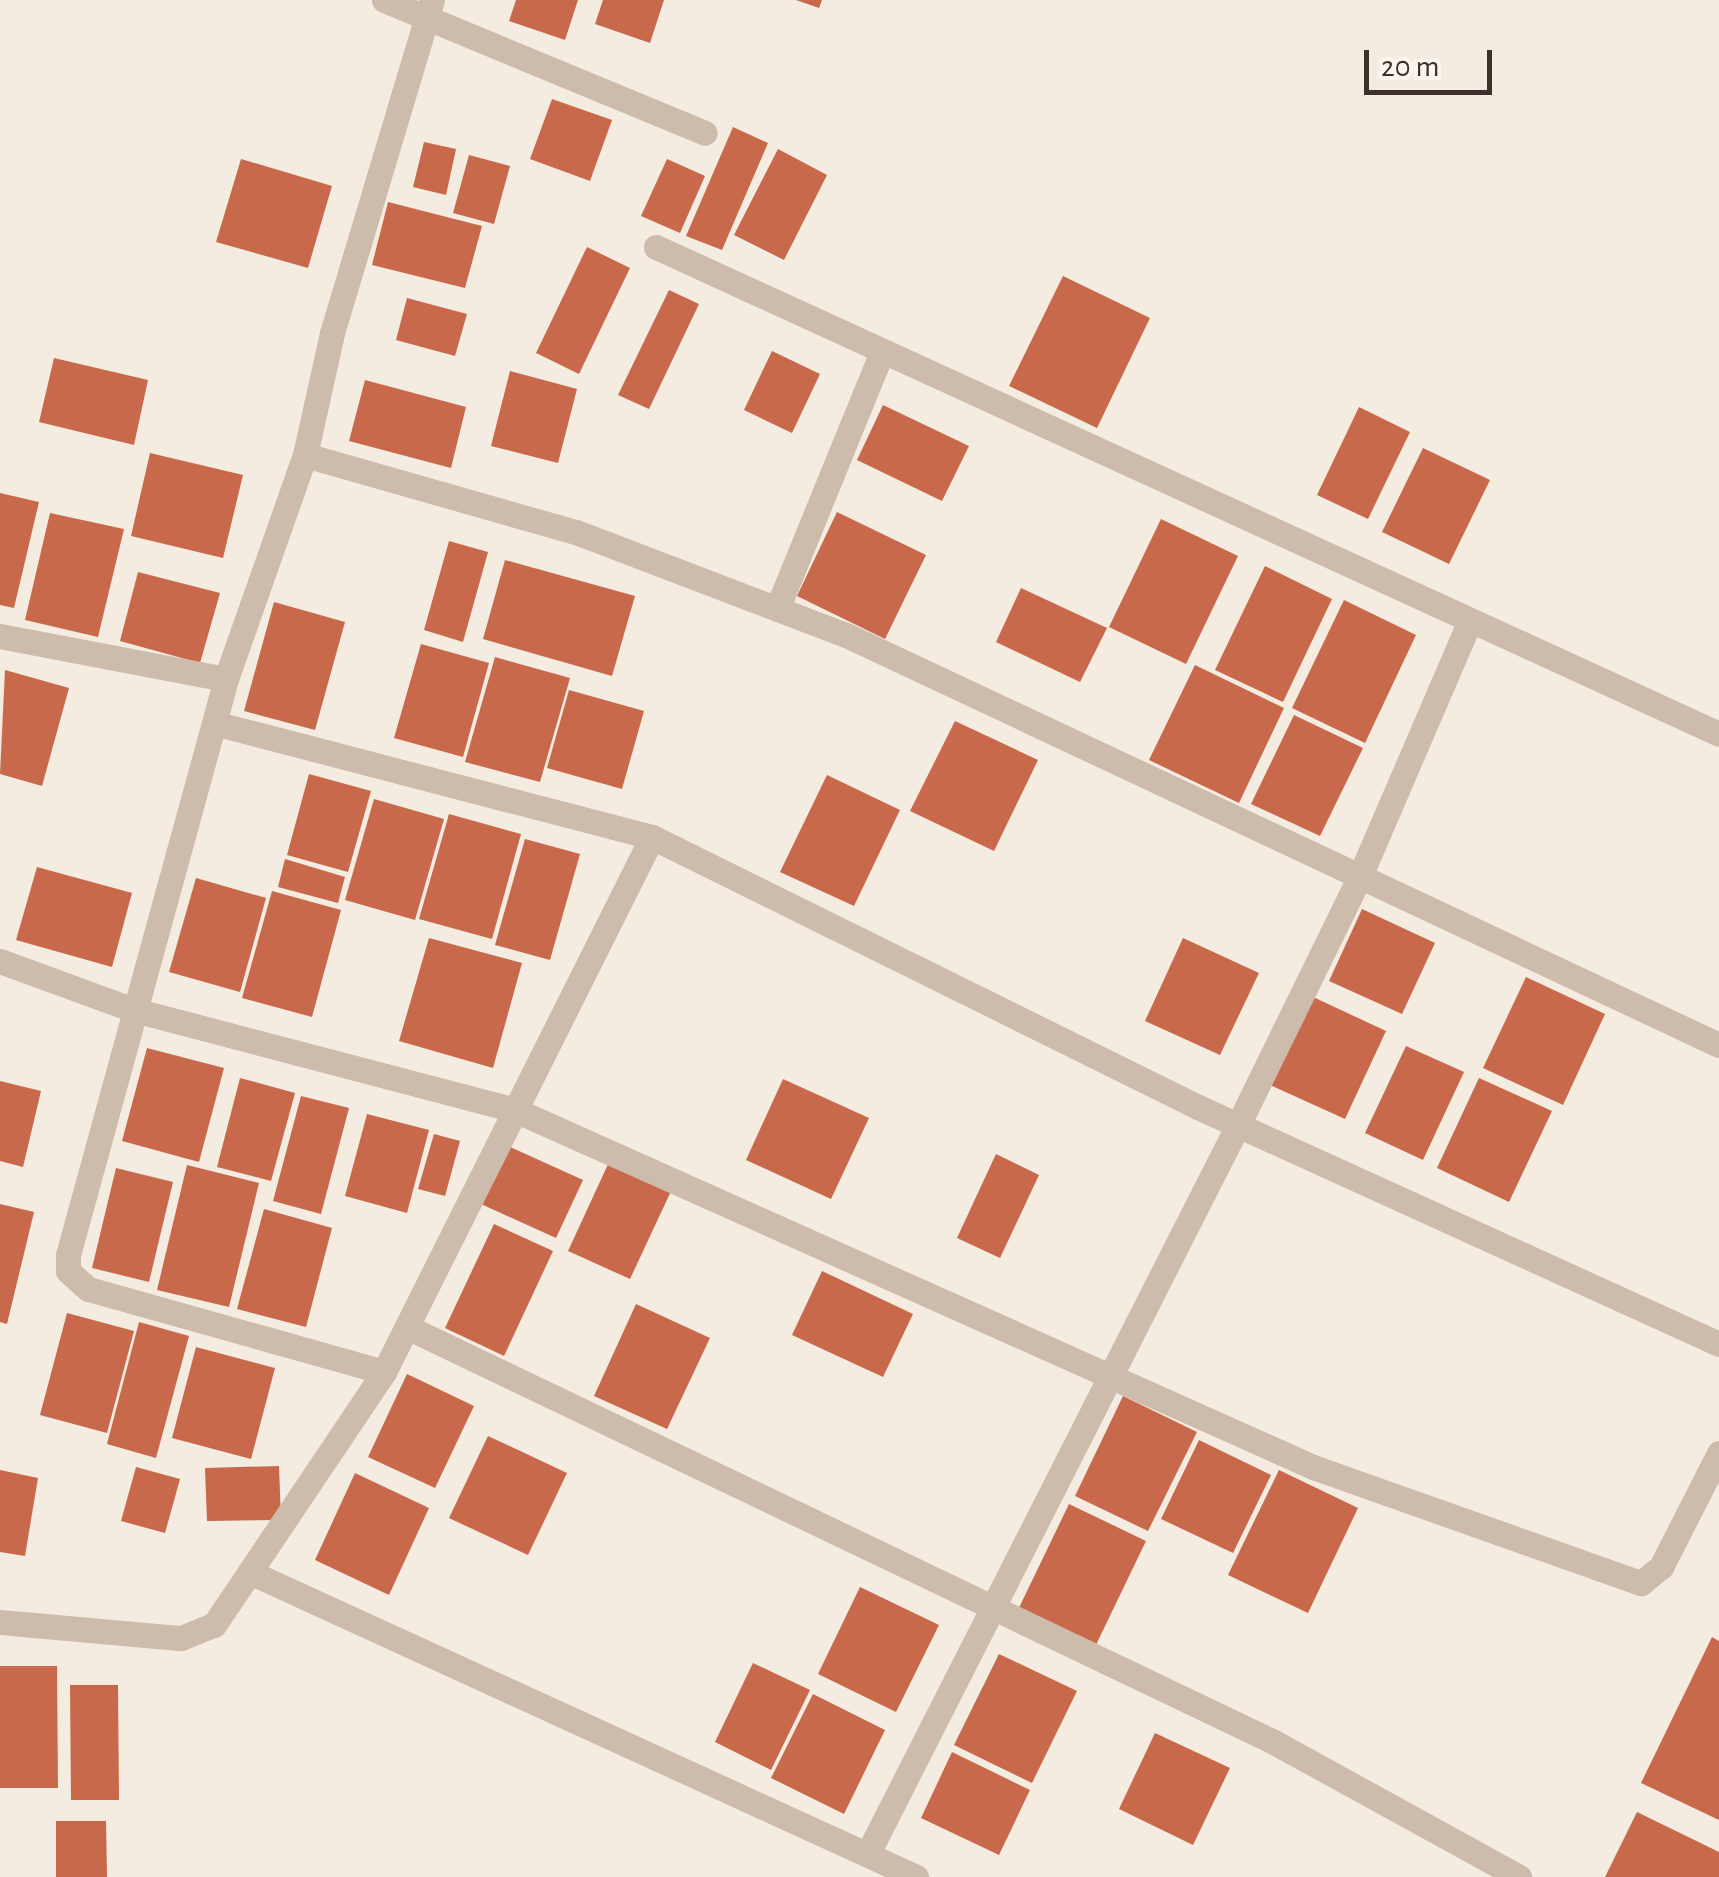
<!DOCTYPE html>
<html>
<head>
<meta charset="utf-8">
<style>
	body { margin:0 }
	#map { position:relative; width:1719px; height:1877px; overflow:hidden; background:#f4ebe1; font-family:"Alegreya Sans",sans-serif }
	div>[style] { position:absolute }
	.building>* { inset:0; background:#c8694b }
	.minor>* { height:25px; margin:-12.5px; padding:0 12.5px; transform-origin:12.5px; border-radius:12.5px; background:#cdbbac }
	span { translate:-50% -50%; white-space:nowrap; text-align:center; line-height:1.15; -webkit-text-stroke:8px #fbf5ee; paint-order:stroke }
	.scale { position:absolute; left:1364px; top:50px; width:128px; height:45px; box-sizing:border-box; border:5px solid #3b302b; border-top:0; padding-left:12px; font-size:30px; line-height:35px; white-space:nowrap; color:#3b302b; -webkit-text-stroke:8px #fbf5ee; paint-order:stroke }
</style>
</head>
<body>
<div id="map">
	<div class="building">
		<div style="clip-path:polygon(516px 0,578px 0,565px 40px,509px 21px)"></div>
		<div style="clip-path:polygon(603px 0,664px 0,650px 43px,595px 24px)"></div>
		<div style="clip-path:polygon(796px 0,822px 0,819px 8px)"></div>
		<div style="clip-path:polygon(552px 99px,612px 120px,590px 181px,530px 159px)"></div>
		<div style="clip-path:polygon(733px 127px,768px 143px,722px 250px,686px 236px)"></div>
		<div style="clip-path:polygon(424px 142px,456px 149px,446px 195px,413px 187px)"></div>
		<div style="clip-path:polygon(778px 149px,827px 175px,784px 260px,734px 235px)"></div>
		<div style="clip-path:polygon(469px 155px,510px 166px,494px 224px,453px 213px)"></div>
		<div style="clip-path:polygon(241px 159px,332px 186px,308px 268px,216px 242px)"></div>
		<div style="clip-path:polygon(667px 159px,705px 176px,680px 233px,641px 216px)"></div>
		<div style="clip-path:polygon(388px 202px,482px 226px,465px 288px,372px 265px)"></div>
		<div style="clip-path:polygon(587px 247px,630px 268px,579px 374px,536px 353px)"></div>
		<div style="clip-path:polygon(1063px 276px,1150px 318px,1097px 428px,1009px 386px)"></div>
		<div style="clip-path:polygon(669px 290px,699px 304px,649px 409px,618px 395px)"></div>
		<div style="clip-path:polygon(407px 298px,467px 314px,455px 356px,396px 340px)"></div>
		<div style="clip-path:polygon(772px 351px,820px 374px,792px 433px,744px 410px)"></div>
		<div style="clip-path:polygon(54px 358px,148px 380px,134px 445px,39px 422px)"></div>
		<div style="clip-path:polygon(510px 371px,577px 389px,558px 463px,491px 446px)"></div>
		<div style="clip-path:polygon(365px 380px,466px 407px,451px 468px,349px 441px)"></div>
		<div style="clip-path:polygon(883px 405px,969px 446px,942px 501px,857px 460px)"></div>
		<div style="clip-path:polygon(1359px 407px,1410px 432px,1368px 519px,1317px 495px)"></div>
		<div style="clip-path:polygon(1423px 448px,1490px 480px,1449px 564px,1382px 532px)"></div>
		<div style="clip-path:polygon(150px 453px,243px 475px,223px 558px,131px 536px)"></div>
		<div style="clip-path:polygon(0 493px,39px 502px,14px 608px,0 605px)"></div>
		<div style="clip-path:polygon(837px 512px,926px 555px,885px 639px,797px 596px)"></div>
		<div style="clip-path:polygon(50px 513px,124px 529px,98px 637px,25px 620px)"></div>
		<div style="clip-path:polygon(1161px 519px,1238px 556px,1186px 664px,1109px 627px)"></div>
		<div style="clip-path:polygon(449px 541px,488px 552px,463px 642px,424px 630px)"></div>
		<div style="clip-path:polygon(505px 560px,635px 596px,612px 676px,483px 639px)"></div>
		<div style="clip-path:polygon(1265px 566px,1332px 599px,1283px 702px,1215px 670px)"></div>
		<div style="clip-path:polygon(138px 572px,220px 593px,200px 663px,120px 641px)"></div>
		<div style="clip-path:polygon(1021px 588px,1107px 628px,1080px 682px,996px 642px)"></div>
		<div style="clip-path:polygon(1344px 600px,1416px 635px,1365px 743px,1292px 708px)"></div>
		<div style="clip-path:polygon(274px 602px,345px 622px,315px 730px,244px 711px)"></div>
		<div style="clip-path:polygon(421px 644px,489px 663px,463px 757px,394px 738px)"></div>
		<div style="clip-path:polygon(495px 657px,570px 678px,540px 782px,465px 762px)"></div>
		<div style="clip-path:polygon(1195px 665px,1284px 708px,1239px 803px,1149px 760px)"></div>
		<div style="clip-path:polygon(5px 670px,69px 688px,42px 786px,0 774px)"></div>
		<div style="clip-path:polygon(569px 690px,644px 711px,622px 789px,547px 768px)"></div>
		<div style="clip-path:polygon(1294px 715px,1363px 748px,1320px 836px,1251px 804px)"></div>
		<div style="clip-path:polygon(955px 721px,1038px 760px,994px 851px,910px 811px)"></div>
		<div style="clip-path:polygon(309px 774px,371px 791px,348px 872px,287px 855px)"></div>
		<div style="clip-path:polygon(827px 775px,900px 810px,854px 906px,780px 872px)"></div>
		<div style="clip-path:polygon(374px 799px,444px 819px,415px 920px,345px 900px)"></div>
		<div style="clip-path:polygon(449px 814px,521px 834px,492px 939px,419px 919px)"></div>
		<div style="clip-path:polygon(525px 839px,580px 854px,550px 960px,495px 945px)"></div>
		<div style="clip-path:polygon(285px 859px,345px 877px,338px 903px,278px 887px)"></div>
		<div style="clip-path:polygon(37px 867px,132px 893px,112px 967px,16px 940px)"></div>
		<div style="clip-path:polygon(196px 878px,266px 898px,240px 992px,169px 972px)"></div>
		<div style="clip-path:polygon(272px 891px,341px 910px,312px 1017px,242px 998px)"></div>
		<div style="clip-path:polygon(1362px 909px,1435px 943px,1402px 1014px,1329px 981px)"></div>
		<div style="clip-path:polygon(429px 938px,522px 963px,493px 1068px,399px 1041px)"></div>
		<div style="clip-path:polygon(1183px 938px,1259px 973px,1220px 1055px,1145px 1021px)"></div>
		<div style="clip-path:polygon(1526px 977px,1605px 1014px,1563px 1105px,1483px 1068px)"></div>
		<div style="clip-path:polygon(1311px 996px,1386px 1031px,1345px 1119px,1270px 1085px)"></div>
		<div style="clip-path:polygon(1406px 1046px,1464px 1072px,1423px 1160px,1365px 1133px)"></div>
		<div style="clip-path:polygon(147px 1048px,224px 1068px,199px 1162px,122px 1141px)"></div>
		<div style="clip-path:polygon(240px 1078px,295px 1093px,271px 1181px,217px 1167px)"></div>
		<div style="clip-path:polygon(1479px 1078px,1552px 1111px,1509px 1202px,1437px 1168px)"></div>
		<div style="clip-path:polygon(783px 1079px,869px 1118px,831px 1199px,746px 1160px)"></div>
		<div style="clip-path:polygon(0 1081px,41px 1091px,23px 1167px,0 1161px)"></div>
		<div style="clip-path:polygon(301px 1096px,349px 1108px,321px 1214px,273px 1201px)"></div>
		<div style="clip-path:polygon(367px 1114px,429px 1130px,407px 1213px,345px 1196px)"></div>
		<div style="clip-path:polygon(434px 1134px,460px 1141px,445px 1196px,418px 1189px)"></div>
		<div style="clip-path:polygon(508px 1146px,583px 1180px,556px 1238px,481px 1204px)"></div>
		<div style="clip-path:polygon(996px 1154px,1039px 1175px,1000px 1258px,957px 1238px)"></div>
		<div style="clip-path:polygon(610px 1160px,672px 1189px,630px 1279px,568px 1251px)"></div>
		<div style="clip-path:polygon(187px 1165px,259px 1183px,229px 1307px,157px 1290px)"></div>
		<div style="clip-path:polygon(116px 1168px,173px 1182px,149px 1282px,92px 1268px)"></div>
		<div style="clip-path:polygon(0 1204px,34px 1212px,7px 1324px,0 1322px)"></div>
		<div style="clip-path:polygon(264px 1209px,332px 1228px,306px 1327px,237px 1309px)"></div>
		<div style="clip-path:polygon(494px 1224px,553px 1251px,504px 1356px,445px 1328px)"></div>
		<div style="clip-path:polygon(822px 1271px,913px 1314px,883px 1377px,792px 1335px)"></div>
		<div style="clip-path:polygon(636px 1304px,710px 1338px,667px 1429px,594px 1396px)"></div>
		<div style="clip-path:polygon(67px 1313px,134px 1331px,107px 1433px,40px 1415px)"></div>
		<div style="clip-path:polygon(139px 1322px,189px 1336px,156px 1458px,107px 1444px)"></div>
		<div style="clip-path:polygon(196px 1347px,275px 1368px,251px 1459px,172px 1438px)"></div>
		<div style="clip-path:polygon(407px 1374px,474px 1406px,435px 1488px,368px 1457px)"></div>
		<div style="clip-path:polygon(1123px 1396px,1197px 1432px,1148px 1531px,1075px 1496px)"></div>
		<div style="clip-path:polygon(488px 1436px,567px 1473px,528px 1555px,449px 1518px)"></div>
		<div style="clip-path:polygon(1199px 1440px,1271px 1475px,1233px 1553px,1161px 1519px)"></div>
		<div style="clip-path:polygon(279px 1466px,281px 1520px,207px 1521px,205px 1468px)"></div>
		<div style="clip-path:polygon(136px 1467px,180px 1479px,165px 1533px,121px 1521px)"></div>
		<div style="clip-path:polygon(0 1470px,38px 1478px,25px 1556px,0 1552px)"></div>
		<div style="clip-path:polygon(1279px 1470px,1358px 1508px,1308px 1613px,1228px 1575px)"></div>
		<div style="clip-path:polygon(355px 1473px,429px 1508px,389px 1595px,315px 1560px)"></div>
		<div style="clip-path:polygon(1069px 1504px,1146px 1541px,1093px 1651px,1016px 1614px)"></div>
		<div style="clip-path:polygon(860px 1587px,939px 1625px,896px 1712px,818px 1674px)"></div>
		<div style="clip-path:polygon(1712px 1637px,1719px 1641px,1719px 1820px,1641px 1783px)"></div>
		<div style="clip-path:polygon(999px 1654px,1077px 1691px,1032px 1783px,954px 1745px)"></div>
		<div style="clip-path:polygon(753px 1663px,810px 1690px,771px 1770px,715px 1742px)"></div>
		<div style="clip-path:polygon(0 1666px,57px 1666px,58px 1788px,0 1788px)"></div>
		<div style="clip-path:polygon(70px 1685px,118px 1685px,119px 1800px,71px 1800px)"></div>
		<div style="clip-path:polygon(813px 1694px,885px 1730px,844px 1814px,771px 1778px)"></div>
		<div style="clip-path:polygon(1155px 1733px,1230px 1768px,1193px 1845px,1119px 1809px)"></div>
		<div style="clip-path:polygon(952px 1752px,1030px 1790px,999px 1855px,921px 1818px)"></div>
		<div style="clip-path:polygon(1637px 1812px,1719px 1852px,1719px 1877px,1605px 1877px)"></div>
		<div style="clip-path:polygon(56px 1821px,106px 1821px,107px 1877px,56px 1877px)"></div>
	</div>
	<div class="minor">
		<div style="left:384px;top:0;width:347px;rotate:22.5deg"></div>
		<div style="left:656px;top:247px;width:1169px;rotate:24.61deg"></div>
		<div style="left:305px;top:455px;width:282px;rotate:15.9deg"></div>
		<div style="left:576px;top:532px;width:289px;rotate:20.9deg"></div>
		<div style="left:846px;top:635px;width:964px;rotate:25.16deg"></div>
		<div style="left:777px;top:609px;width:278px;rotate:-67.8deg"></div>
		<div style="left:0;top:636px;width:230px;rotate:10.8deg"></div>
		<div style="left:214px;top:723px;width:453px;rotate:14.6deg"></div>
		<div style="left:652px;top:837px;width:609px;rotate:26.31deg"></div>
		<div style="left:1198px;top:1107px;width:572px;rotate:24.46deg"></div>
		<div style="left:0;top:961px;width:143px;rotate:20.1deg"></div>
		<div style="left:134px;top:1010px;width:394px;rotate:14.7deg"></div>
		<div style="left:515px;top:1110px;width:874px;rotate:24.1deg"></div>
		<div style="left:1313px;top:1467px;width:348px;rotate:19.5deg"></div>
		<div style="left:1641px;top:1583px;width:26px;rotate:-39deg"></div>
		<div style="left:1661px;top:1567px;width:128px;rotate:-63deg"></div>
		<div style="left:407px;top:1327px;width:959px;rotate:25.58deg"></div>
		<div style="left:1272px;top:1741px;width:282px;rotate:28.8deg"></div>
		<div style="left:384px;top:1372px;width:307px;rotate:-164.3deg"></div>
		<div style="left:88px;top:1289px;width:27px;rotate:-138deg"></div>
		<div style="left:68px;top:1271px;width:16px;rotate:-90deg"></div>
		<div style="left:68px;top:1255px;width:597px;rotate:-74.66deg"></div>
		<div style="left:226px;top:679px;width:238px;rotate:-70.6deg"></div>
		<div style="left:305px;top:455px;width:125px;rotate:-77.5deg"></div>
		<div style="left:332px;top:333px;width:348px;rotate:-73.3deg"></div>
		<div style="left:254px;top:1574px;width:728px;rotate:24.59deg"></div>
		<div style="left:0;top:1622px;width:182px;rotate:5.1deg"></div>
		<div style="left:181px;top:1638px;width:35px;rotate:-22deg"></div>
		<div style="left:214px;top:1625px;width:305px;rotate:-56.1deg"></div>
		<div style="left:384px;top:1372px;width:598px;rotate:-63.39deg"></div>
		<div style="left:868px;top:1853px;width:817px;rotate:-63.06deg"></div>
		<div style="left:1238px;top:1125px;width:277px;rotate:-63.9deg"></div>
		<div style="left:1360px;top:876px;width:278px;rotate:-66.7deg"></div>
	</div>
	<div class="scale">20 m</div>
</div>
</body>
</html>
